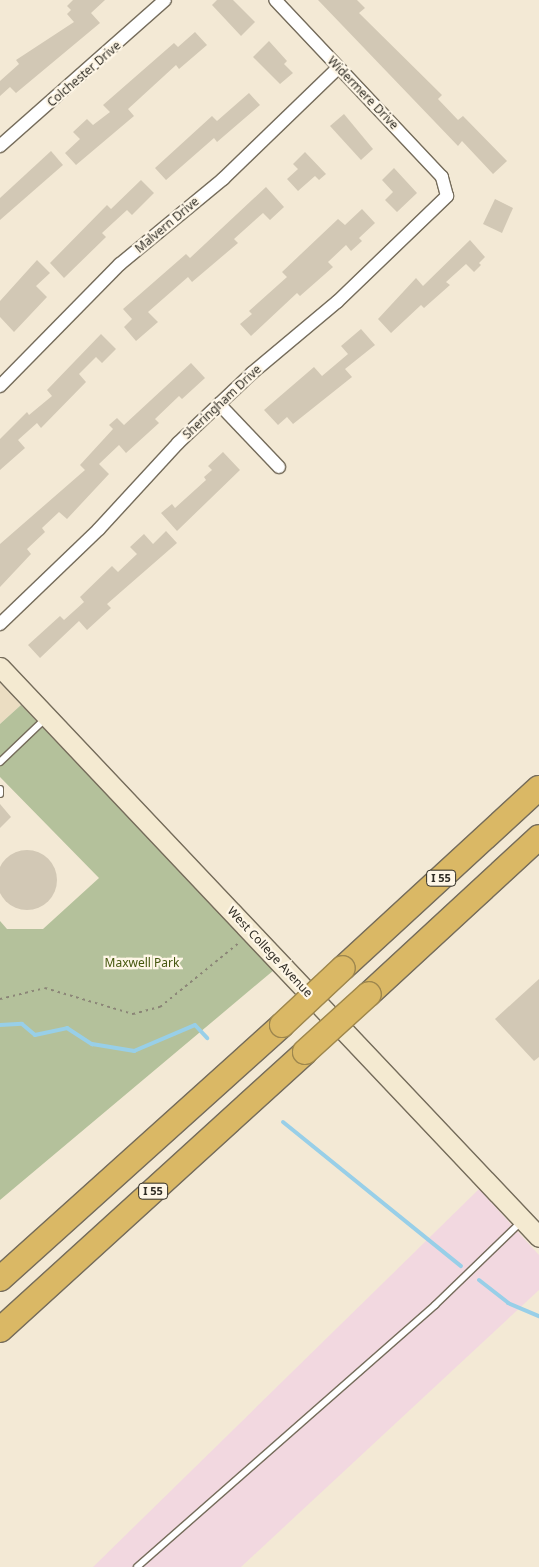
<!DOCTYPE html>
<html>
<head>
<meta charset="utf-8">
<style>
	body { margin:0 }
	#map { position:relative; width:539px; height:1567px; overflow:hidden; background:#f3e9d5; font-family:"Noto Sans",sans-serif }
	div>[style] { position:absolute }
	.built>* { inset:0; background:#ebddc2 }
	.industrial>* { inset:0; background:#f2d8e0 }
	.green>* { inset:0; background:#b4c19b }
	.stream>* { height:4px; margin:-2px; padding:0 2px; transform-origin:2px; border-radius:2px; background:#98cfe8 }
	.building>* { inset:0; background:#d2c8b5 }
	.round { border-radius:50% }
	.path>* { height:2px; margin-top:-1px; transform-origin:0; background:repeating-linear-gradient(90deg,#8b8577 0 2.5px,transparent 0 6.5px) }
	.roads { filter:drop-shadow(1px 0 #756c5b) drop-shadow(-1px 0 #756c5b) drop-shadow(0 1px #756c5b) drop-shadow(0 -1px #756c5b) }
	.service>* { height:6px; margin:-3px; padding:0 3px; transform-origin:3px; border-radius:3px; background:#fff }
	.minor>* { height:12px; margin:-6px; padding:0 6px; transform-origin:6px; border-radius:6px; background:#fff }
	.secondary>* { height:19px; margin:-9.5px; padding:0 9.5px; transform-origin:9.5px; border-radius:9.5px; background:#f4ead1 }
	.motorway>* { height:24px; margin:-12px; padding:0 12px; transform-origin:12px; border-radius:12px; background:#dab865 }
	.bridges { filter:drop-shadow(1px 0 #9e874e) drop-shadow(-1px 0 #9e874e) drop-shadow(0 1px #9e874e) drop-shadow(0 -1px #9e874e) }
	.motorway-bridge>* { height:24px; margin:-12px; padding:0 12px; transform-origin:12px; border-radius:12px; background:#dab865 }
	span { translate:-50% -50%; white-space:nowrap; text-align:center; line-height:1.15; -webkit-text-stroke:4.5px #fef6e6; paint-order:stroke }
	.shield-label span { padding:1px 4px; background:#fef6e6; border:1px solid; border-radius:4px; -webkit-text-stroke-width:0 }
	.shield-label { font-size:11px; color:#2f2c24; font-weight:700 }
	.street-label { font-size:12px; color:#2f2c24 }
	.park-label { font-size:12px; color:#45570e }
</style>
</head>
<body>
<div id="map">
	<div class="built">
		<div style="clip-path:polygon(0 683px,21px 705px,0 724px)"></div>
	</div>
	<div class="industrial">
		<div style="clip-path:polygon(479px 1189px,539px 1255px,539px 1290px,241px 1567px,93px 1567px)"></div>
	</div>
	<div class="green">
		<div style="clip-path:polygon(21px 705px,274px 970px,0 1200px,0 921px,7px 929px,43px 929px,99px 878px,0 777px,0 724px)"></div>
	</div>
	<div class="stream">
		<div style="left:0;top:1025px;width:22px;rotate:-3deg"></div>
		<div style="left:22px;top:1024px;width:17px;rotate:40deg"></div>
		<div style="left:35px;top:1035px;width:33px;rotate:-12deg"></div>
		<div style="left:67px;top:1028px;width:30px;rotate:33deg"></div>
		<div style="left:92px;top:1044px;width:43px;rotate:9.5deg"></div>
		<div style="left:134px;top:1051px;width:66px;rotate:-23.1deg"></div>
		<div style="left:195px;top:1025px;width:18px;rotate:47deg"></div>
		<div style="left:283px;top:1122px;width:229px;rotate:39deg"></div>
		<div style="left:479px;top:1280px;width:37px;rotate:38deg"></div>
		<div style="left:508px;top:1303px;width:34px;rotate:23deg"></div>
	</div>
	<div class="building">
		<div style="clip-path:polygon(73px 0,105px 0,91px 13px,100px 23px,16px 93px,10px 87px,0 96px,0 81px,19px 64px,16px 60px,74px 22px,67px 14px,71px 10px,67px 6px)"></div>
		<div style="clip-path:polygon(217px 0,233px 0,255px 22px,241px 36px,212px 5px)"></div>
		<div style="clip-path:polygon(318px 0,357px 0,365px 8px,359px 13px,442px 95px,438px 99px,458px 120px,463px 116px,507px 161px,493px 174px,462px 141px,458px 146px)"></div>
		<div style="clip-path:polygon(195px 32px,207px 45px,179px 69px,176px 65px,128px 109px,134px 116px,76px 165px,65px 153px,80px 139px,73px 132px,87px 119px,93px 125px,110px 112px,103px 105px,174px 43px,178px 47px)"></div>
		<div style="clip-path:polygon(269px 41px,287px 61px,284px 64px,293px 73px,280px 84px,253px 57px)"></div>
		<div style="clip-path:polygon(249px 93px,260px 105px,217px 142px,214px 138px,166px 180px,155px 168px,212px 116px,217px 121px)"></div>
		<div style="clip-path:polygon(344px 114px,373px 149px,361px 160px,330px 126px)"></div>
		<div style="clip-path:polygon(51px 151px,63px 165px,0 220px,0 198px)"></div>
		<div style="clip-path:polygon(305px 152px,326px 174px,319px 180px,315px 176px,298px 191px,287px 179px,298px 169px,293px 164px)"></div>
		<div style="clip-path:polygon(394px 168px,417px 193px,397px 212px,385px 200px,393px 192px,382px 180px)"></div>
		<div style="clip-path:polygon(141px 180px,154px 193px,132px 215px,127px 210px,102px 233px,106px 237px,64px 278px,50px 263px,107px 205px,111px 209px)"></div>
		<div style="clip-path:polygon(266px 187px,284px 207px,270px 220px,263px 213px,234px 239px,238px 243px,225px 254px,192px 282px,188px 277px,148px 312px,158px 322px,136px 341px,124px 327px,132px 319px,123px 309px,186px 254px,190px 258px)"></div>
		<div style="clip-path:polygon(495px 199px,513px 208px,502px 233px,483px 224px)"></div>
		<div style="clip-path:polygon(362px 209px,375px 223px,359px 238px,362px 241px,351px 251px,346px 245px,328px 262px,333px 267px,300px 296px,297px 293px,251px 336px,240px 324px,252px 314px,249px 311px,287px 277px,282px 272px,338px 219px,345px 225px)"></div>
		<div style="clip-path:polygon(470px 240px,485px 257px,479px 263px,481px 265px,474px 272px,466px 264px,446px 282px,450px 285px,424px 308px,421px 305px,391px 333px,378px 319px,416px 278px,423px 286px)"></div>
		<div style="clip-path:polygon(37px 260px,50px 273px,36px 286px,47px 297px,14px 332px,0 317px,0 301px)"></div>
		<div style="clip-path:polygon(361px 329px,375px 345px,345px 369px,352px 377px,293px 424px,287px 417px,278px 425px,264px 410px,314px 367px,322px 376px,348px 354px,341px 346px)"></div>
		<div style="clip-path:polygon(101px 334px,116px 349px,102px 363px,96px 357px,79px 374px,86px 382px,41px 428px,37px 423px,18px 440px,25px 448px,0 470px,0 439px,27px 412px,29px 415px,52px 396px,47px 390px)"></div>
		<div style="clip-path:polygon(191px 363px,205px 378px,182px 399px,179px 396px,155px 419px,159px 423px,126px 453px,119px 445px,99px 464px,109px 474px,67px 519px,59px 512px,42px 528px,45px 532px,27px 549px,31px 554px,0 587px,0 544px,85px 470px,80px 465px,113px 429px,109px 425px,117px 418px,124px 425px)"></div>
		<div style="clip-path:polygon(223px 452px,240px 470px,177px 531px,161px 513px,172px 504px,175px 508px,206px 480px,204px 477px,212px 470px,208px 466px)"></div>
		<div style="clip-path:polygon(166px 531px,177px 543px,107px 604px,111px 608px,87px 630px,79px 621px,40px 658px,28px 645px,60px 616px,64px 620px,84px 602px,80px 597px,112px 566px,118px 572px,137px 554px,130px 547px,144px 534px,153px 544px)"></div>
		<div style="clip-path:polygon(0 804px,11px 817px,0 828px)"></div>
		<div class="round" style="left:-3px;top:850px;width:60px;height:60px"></div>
		<div style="clip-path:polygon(539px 979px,539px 1057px,534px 1061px,495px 1019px)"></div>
	</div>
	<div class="path">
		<div style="left:0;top:999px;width:46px;rotate:-13.7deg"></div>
		<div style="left:45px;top:988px;width:92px;rotate:16.5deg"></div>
		<div style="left:133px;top:1014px;width:28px;rotate:-15deg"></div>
		<div style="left:160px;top:1007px;width:103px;rotate:-39.1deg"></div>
	</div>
	<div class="roads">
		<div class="service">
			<div style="left:0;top:762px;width:64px;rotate:-43.7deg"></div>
			<div style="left:0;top:789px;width:5px;rotate:90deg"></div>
			<div style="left:137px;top:1567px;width:397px;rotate:-41.3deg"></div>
			<div style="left:435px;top:1305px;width:121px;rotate:-44deg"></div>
		</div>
		<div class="minor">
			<div style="left:0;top:146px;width:220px;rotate:-41.5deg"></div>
			<div style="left:0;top:386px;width:171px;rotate:-45.5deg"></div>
			<div style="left:120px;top:264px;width:134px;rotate:-39.5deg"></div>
			<div style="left:223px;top:179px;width:160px;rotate:-44deg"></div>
			<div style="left:219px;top:404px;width:87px;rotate:46.4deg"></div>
			<div style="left:0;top:624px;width:137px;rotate:-43.8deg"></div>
			<div style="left:99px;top:529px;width:117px;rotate:-47.4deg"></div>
			<div style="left:178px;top:443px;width:102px;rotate:-43.4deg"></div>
			<div style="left:252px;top:373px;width:111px;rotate:-39.9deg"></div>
			<div style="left:337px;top:302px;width:153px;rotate:-43.9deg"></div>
			<div style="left:447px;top:196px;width:20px;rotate:-105deg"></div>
			<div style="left:442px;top:177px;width:243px;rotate:-133.3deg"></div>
		</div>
		<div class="secondary">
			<div style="left:0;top:667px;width:784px;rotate:46.6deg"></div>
		</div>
		<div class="motorway">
			<div style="left:343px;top:968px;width:266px;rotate:-42.6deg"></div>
			<div style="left:369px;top:994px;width:231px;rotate:-42.7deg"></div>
			<div style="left:0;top:1279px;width:380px;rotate:-42deg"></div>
			<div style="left:0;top:1330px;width:413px;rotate:-42.3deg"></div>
		</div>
	</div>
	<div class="bridges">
		<div class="motorway-bridge">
			<div style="left:282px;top:1025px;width:83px;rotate:-43.1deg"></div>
			<div style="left:305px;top:1052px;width:86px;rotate:-42.2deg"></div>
		</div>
	</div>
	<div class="shield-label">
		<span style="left:441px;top:878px">I 55</span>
		<span style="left:153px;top:1191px">I 55</span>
	</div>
	<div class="street-label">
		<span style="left:84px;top:74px;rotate:-41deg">Colchester Drive</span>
		<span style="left:363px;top:93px;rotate:46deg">Widermere Drive</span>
		<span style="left:167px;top:225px;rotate:-40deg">Malvern Drive</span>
		<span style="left:222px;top:402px;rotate:-43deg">Sheringham Drive</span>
		<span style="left:270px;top:952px;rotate:47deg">West College Avenue</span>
	</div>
	<div class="park-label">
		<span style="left:142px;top:963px">Maxwell Park</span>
	</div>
</div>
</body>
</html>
